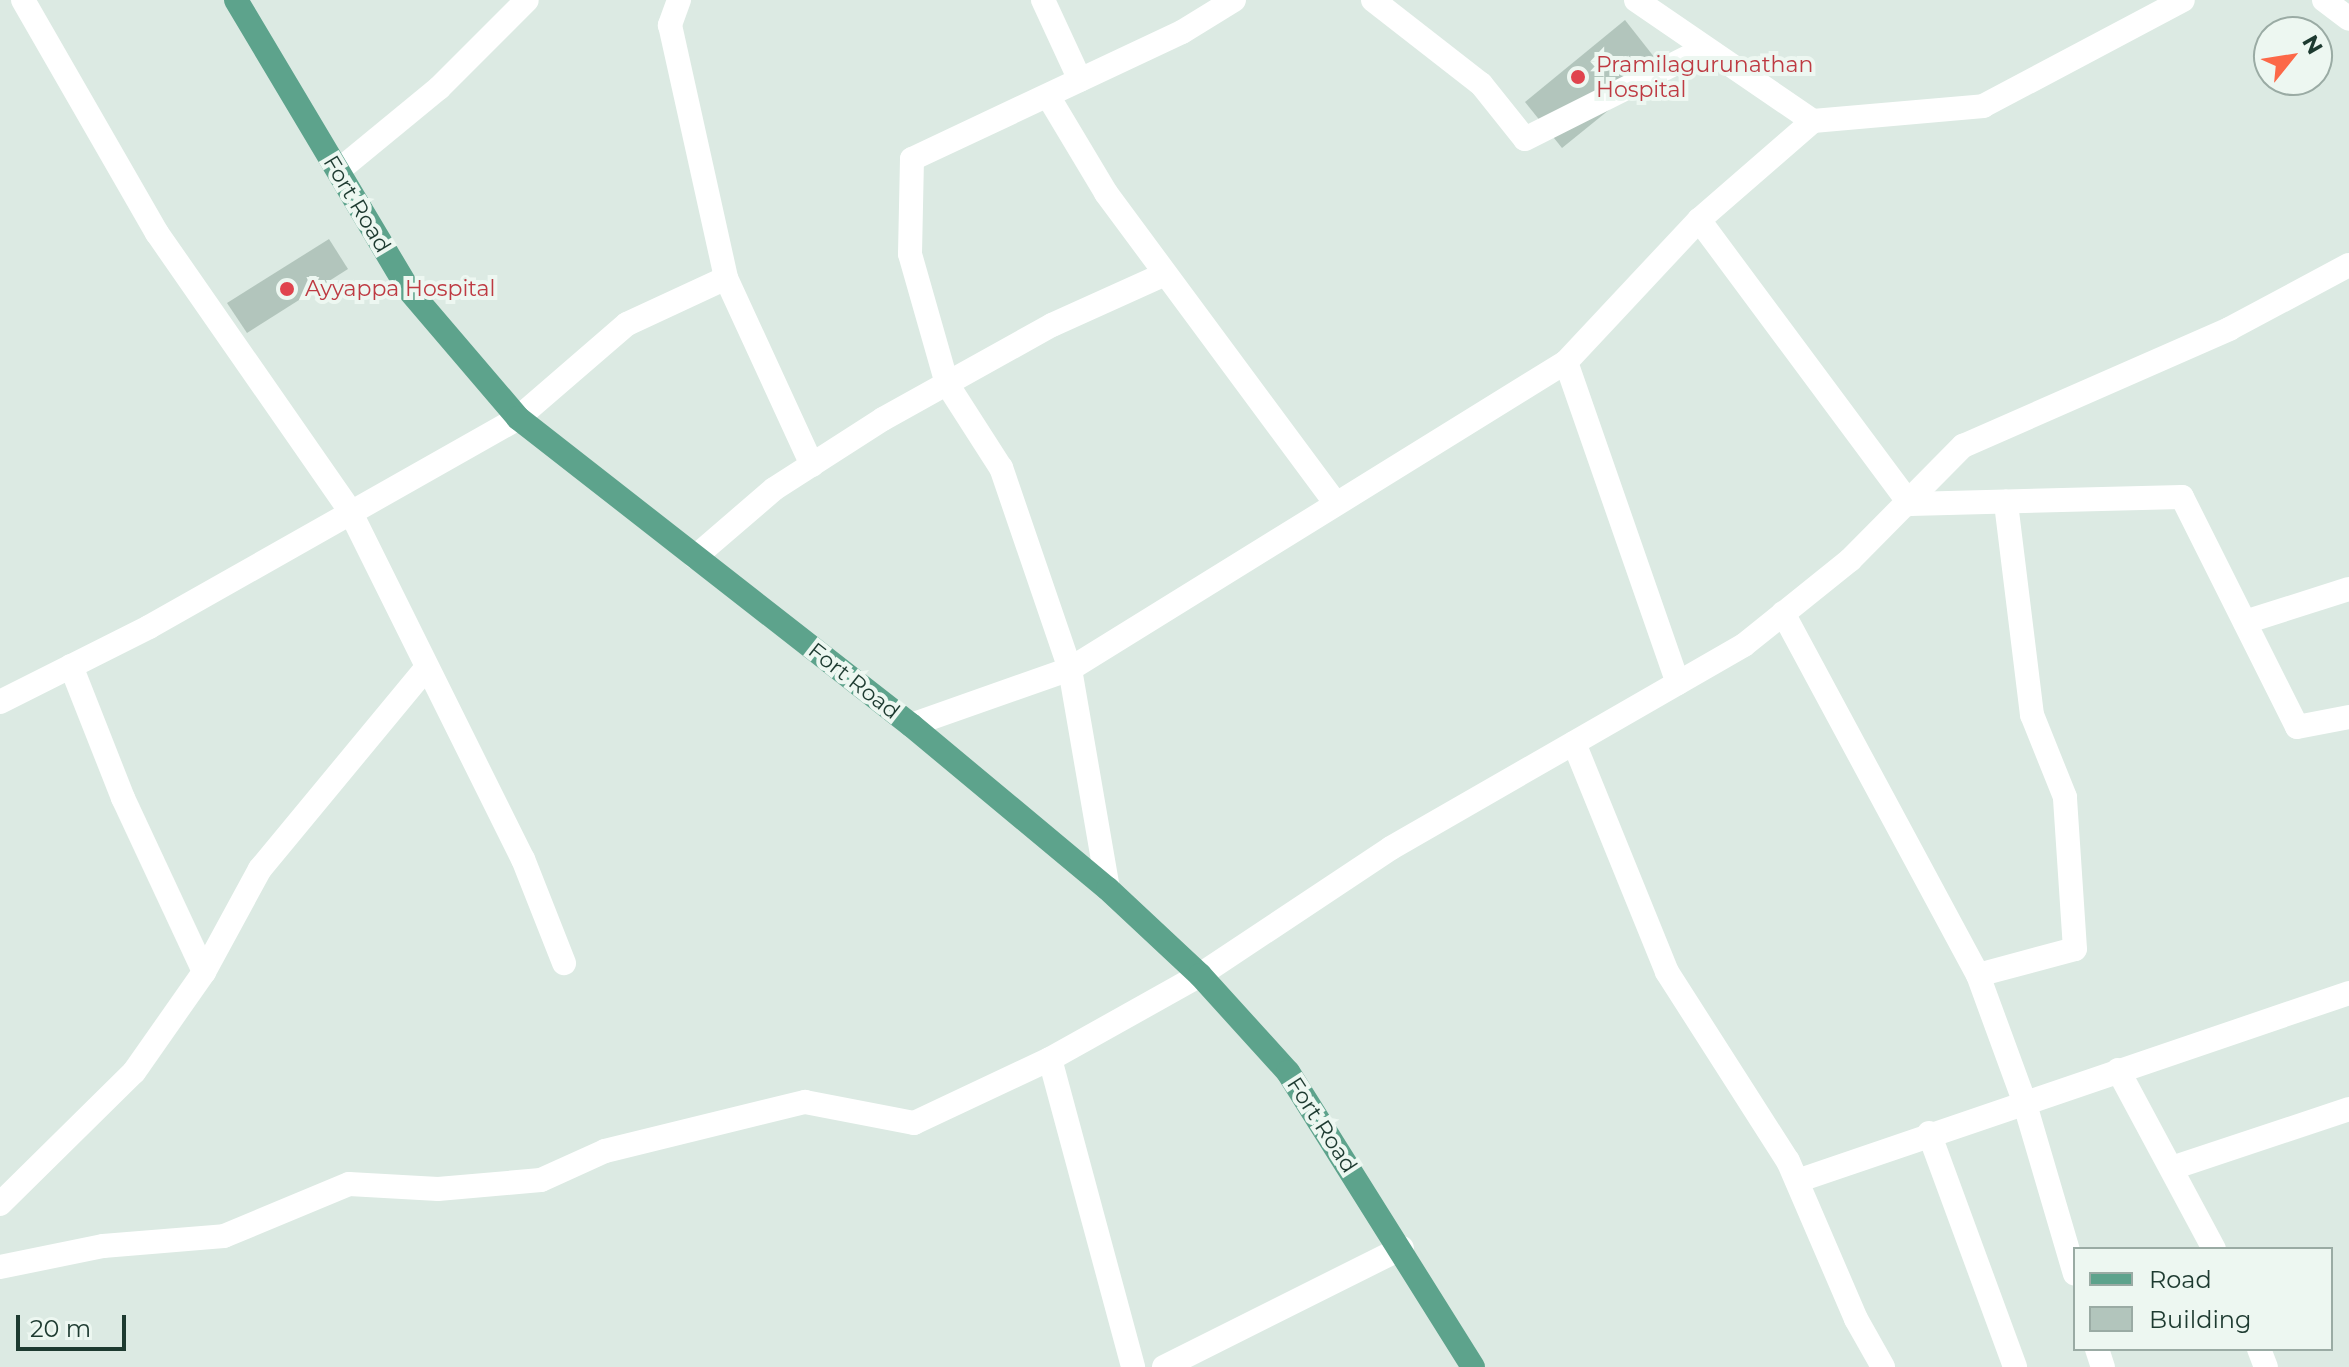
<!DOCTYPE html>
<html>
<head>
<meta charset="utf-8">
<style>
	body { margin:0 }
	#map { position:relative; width:2349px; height:1367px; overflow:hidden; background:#dceae3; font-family:Montserrat,sans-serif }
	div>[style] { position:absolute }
	.building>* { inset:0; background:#b2c5bc }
	.minor>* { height:24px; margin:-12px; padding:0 12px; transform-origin:12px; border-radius:12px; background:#fff }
	.major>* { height:24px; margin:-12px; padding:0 12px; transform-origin:12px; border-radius:12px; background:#5da38c }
	.dots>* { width:22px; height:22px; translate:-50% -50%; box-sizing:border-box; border:4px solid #edf7f1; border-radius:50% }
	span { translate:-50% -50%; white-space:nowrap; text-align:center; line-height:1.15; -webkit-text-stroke:8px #edf7f1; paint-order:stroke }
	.health-label { font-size:22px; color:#be3a42 }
	.left { translate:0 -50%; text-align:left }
	.street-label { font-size:22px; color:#1d3a30 }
	.legend { position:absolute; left:2073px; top:1247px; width:260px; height:104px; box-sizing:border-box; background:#edf7f1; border:2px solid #9aaba4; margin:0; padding:10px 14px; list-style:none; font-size:24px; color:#1d3a30 }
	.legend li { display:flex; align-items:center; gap:16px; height:40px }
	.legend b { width:40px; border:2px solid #9aaba4 }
	.north { position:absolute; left:2253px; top:16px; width:80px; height:80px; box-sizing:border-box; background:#edf7f1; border:2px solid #9aaba4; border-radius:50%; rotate:60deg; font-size:22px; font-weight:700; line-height:32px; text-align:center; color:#1d3a30 }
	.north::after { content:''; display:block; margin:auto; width:28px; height:36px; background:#fc6848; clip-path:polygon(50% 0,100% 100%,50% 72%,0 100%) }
	.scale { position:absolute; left:16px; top:1315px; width:110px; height:36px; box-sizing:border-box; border:4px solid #1d3a30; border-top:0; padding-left:10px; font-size:24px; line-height:28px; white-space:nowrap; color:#1d3a30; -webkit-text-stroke:6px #edf7f1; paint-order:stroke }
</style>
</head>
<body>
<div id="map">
	<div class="building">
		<div style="clip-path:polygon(1625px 20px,1662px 67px,1562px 148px,1525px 102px)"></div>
		<div style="clip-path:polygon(329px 239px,348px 269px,247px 333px,227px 303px)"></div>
	</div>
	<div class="minor">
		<div style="left:23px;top:0;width:269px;rotate:60.1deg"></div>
		<div style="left:157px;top:233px;width:338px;rotate:55.2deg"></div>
		<div style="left:350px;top:511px;width:389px;rotate:63.6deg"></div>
		<div style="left:523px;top:859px;width:112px;rotate:68.5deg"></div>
		<div style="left:679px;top:0;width:27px;rotate:110deg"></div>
		<div style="left:670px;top:25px;width:259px;rotate:77.5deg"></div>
		<div style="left:726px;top:278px;width:206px;rotate:65.3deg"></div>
		<div style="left:1043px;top:0;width:88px;rotate:65.2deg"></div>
		<div style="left:1373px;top:0;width:137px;rotate:37.9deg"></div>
		<div style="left:1481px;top:84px;width:70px;rotate:51.3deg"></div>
		<div style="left:1525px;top:139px;width:200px;rotate:-26.7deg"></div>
		<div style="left:1636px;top:0;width:214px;rotate:34.4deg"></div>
		<div style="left:1813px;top:121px;width:171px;rotate:-5deg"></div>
		<div style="left:1983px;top:106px;width:226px;rotate:-27.9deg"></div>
		<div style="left:2324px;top:0;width:31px;rotate:37deg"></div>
		<div style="left:1048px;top:96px;width:113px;rotate:59.1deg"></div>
		<div style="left:1106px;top:193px;width:385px;rotate:53.5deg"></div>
		<div style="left:338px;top:171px;width:131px;rotate:-39.4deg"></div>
		<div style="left:439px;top:88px;width:124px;rotate:-45deg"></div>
		<div style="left:1699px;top:220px;width:354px;rotate:53.4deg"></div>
		<div style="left:1910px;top:504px;width:272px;rotate:-1.5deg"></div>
		<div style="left:2182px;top:497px;width:257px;rotate:63.4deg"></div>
		<div style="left:2297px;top:727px;width:53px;rotate:-10.9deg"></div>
		<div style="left:1566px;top:362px;width:340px;rotate:70.8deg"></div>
		<div style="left:695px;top:557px;width:104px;rotate:-40.7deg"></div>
		<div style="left:774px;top:489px;width:130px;rotate:-32.7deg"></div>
		<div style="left:883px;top:419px;width:193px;rotate:-29.1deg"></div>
		<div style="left:1052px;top:325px;width:124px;rotate:-24.3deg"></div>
		<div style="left:1783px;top:613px;width:411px;rotate:61.7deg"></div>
		<div style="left:1978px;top:975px;width:134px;rotate:69.9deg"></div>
		<div style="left:2024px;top:1101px;width:180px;rotate:73.6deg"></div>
		<div style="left:2245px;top:622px;width:109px;rotate:-17.6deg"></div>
		<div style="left:71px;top:666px;width:142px;rotate:68.5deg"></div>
		<div style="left:123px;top:798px;width:192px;rotate:65deg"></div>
		<div style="left:0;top:702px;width:167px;rotate:-26.7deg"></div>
		<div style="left:149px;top:627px;width:424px;rotate:-29.5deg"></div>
		<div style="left:518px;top:418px;width:144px;rotate:-40.8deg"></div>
		<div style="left:627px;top:324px;width:109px;rotate:-24.9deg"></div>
		<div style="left:911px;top:725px;width:169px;rotate:-19.4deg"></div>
		<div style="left:1070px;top:669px;width:583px;rotate:-31.76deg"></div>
		<div style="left:1566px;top:362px;width:195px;rotate:-46.9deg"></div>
		<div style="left:1699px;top:220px;width:151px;rotate:-41deg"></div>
		<div style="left:1574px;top:743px;width:247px;rotate:67.9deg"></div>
		<div style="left:1667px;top:972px;width:224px;rotate:57.4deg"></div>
		<div style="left:1788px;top:1161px;width:172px;rotate:66.7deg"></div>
		<div style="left:1856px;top:1319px;width:55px;rotate:60.6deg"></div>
		<div style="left:1108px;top:889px;width:223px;rotate:-99.8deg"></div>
		<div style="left:1070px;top:669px;width:213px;rotate:-108.9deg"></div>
		<div style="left:1001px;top:468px;width:100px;rotate:-122.7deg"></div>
		<div style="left:947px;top:384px;width:135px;rotate:-105.9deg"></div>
		<div style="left:910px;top:254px;width:95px;rotate:-88.8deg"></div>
		<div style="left:912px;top:159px;width:298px;rotate:-25.2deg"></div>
		<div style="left:1182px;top:32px;width:61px;rotate:-31.6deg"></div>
		<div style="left:1978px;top:975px;width:100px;rotate:-15deg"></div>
		<div style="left:2075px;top:949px;width:152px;rotate:-93.8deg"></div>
		<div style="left:2065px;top:797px;width:88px;rotate:-111.9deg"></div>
		<div style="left:2032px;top:715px;width:215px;rotate:-97deg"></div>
		<div style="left:1050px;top:1059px;width:319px;rotate:74.9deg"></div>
		<div style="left:2118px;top:1070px;width:203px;rotate:61.8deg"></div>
		<div style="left:1929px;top:1133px;width:249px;rotate:69.8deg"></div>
		<div style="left:2172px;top:1168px;width:187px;rotate:-18.4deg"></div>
		<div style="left:1797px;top:1181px;width:583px;rotate:-18.81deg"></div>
		<div style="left:0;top:1204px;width:188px;rotate:-44.6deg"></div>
		<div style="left:134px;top:1072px;width:122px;rotate:-55deg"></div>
		<div style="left:204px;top:972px;width:117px;rotate:-61.5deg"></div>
		<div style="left:260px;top:869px;width:262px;rotate:-50.4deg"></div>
		<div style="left:0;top:1267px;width:105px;rotate:-11.5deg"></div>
		<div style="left:103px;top:1246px;width:121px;rotate:-4.7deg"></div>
		<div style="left:224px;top:1236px;width:135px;rotate:-22.6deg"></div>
		<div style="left:349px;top:1184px;width:89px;rotate:3.2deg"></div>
		<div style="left:438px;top:1189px;width:103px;rotate:-5deg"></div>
		<div style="left:541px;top:1180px;width:70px;rotate:-24.4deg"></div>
		<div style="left:605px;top:1151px;width:206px;rotate:-13.8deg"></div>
		<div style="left:805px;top:1102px;width:111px;rotate:10.9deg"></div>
		<div style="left:914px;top:1123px;width:150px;rotate:-25.2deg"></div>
		<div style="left:1050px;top:1059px;width:172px;rotate:-29.2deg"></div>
		<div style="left:1200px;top:975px;width:229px;rotate:-33.6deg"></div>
		<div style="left:1391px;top:848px;width:407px;rotate:-29.9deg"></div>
		<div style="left:1744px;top:645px;width:136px;rotate:-38.7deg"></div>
		<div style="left:1850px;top:560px;width:161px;rotate:-45.3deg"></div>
		<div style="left:1963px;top:446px;width:291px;rotate:-23.7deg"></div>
		<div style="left:2229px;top:329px;width:136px;rotate:-28.1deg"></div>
		<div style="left:2097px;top:1349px;width:19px;rotate:72deg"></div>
		<div style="left:2259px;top:1349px;width:19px;rotate:69deg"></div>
		<div style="left:1164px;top:1367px;width:266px;rotate:-26.6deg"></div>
	</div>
	<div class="major">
		<div style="left:236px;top:0;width:336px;rotate:59.2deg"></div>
		<div style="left:408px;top:289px;width:170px;rotate:49.5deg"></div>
		<div style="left:518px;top:418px;width:499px;rotate:38deg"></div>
		<div style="left:911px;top:725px;width:256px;rotate:39.8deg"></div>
		<div style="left:1108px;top:889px;width:126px;rotate:43.1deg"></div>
		<div style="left:1200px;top:975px;width:131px;rotate:47.8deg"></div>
		<div style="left:1288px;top:1072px;width:348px;rotate:57.9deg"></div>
	</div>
	<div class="dots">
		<div style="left:1578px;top:77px;background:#e0444e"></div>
		<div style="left:287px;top:289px;background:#e0444e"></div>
	</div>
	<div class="health-label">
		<span class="left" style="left:1596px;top:77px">Pramilagurunathan<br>Hospital</span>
		<span class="left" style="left:305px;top:289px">Ayyappa Hospital</span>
	</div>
	<div class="street-label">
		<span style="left:357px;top:204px;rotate:59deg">Fort Road</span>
		<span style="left:854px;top:681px;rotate:38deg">Fort Road</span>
		<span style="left:1322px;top:1125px;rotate:57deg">Fort Road</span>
	</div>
	<ul class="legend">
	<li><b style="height:10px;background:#5da38c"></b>Road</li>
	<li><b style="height:22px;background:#b2c5bc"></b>Building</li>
	</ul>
	<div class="north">N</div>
	<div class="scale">20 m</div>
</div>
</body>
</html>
